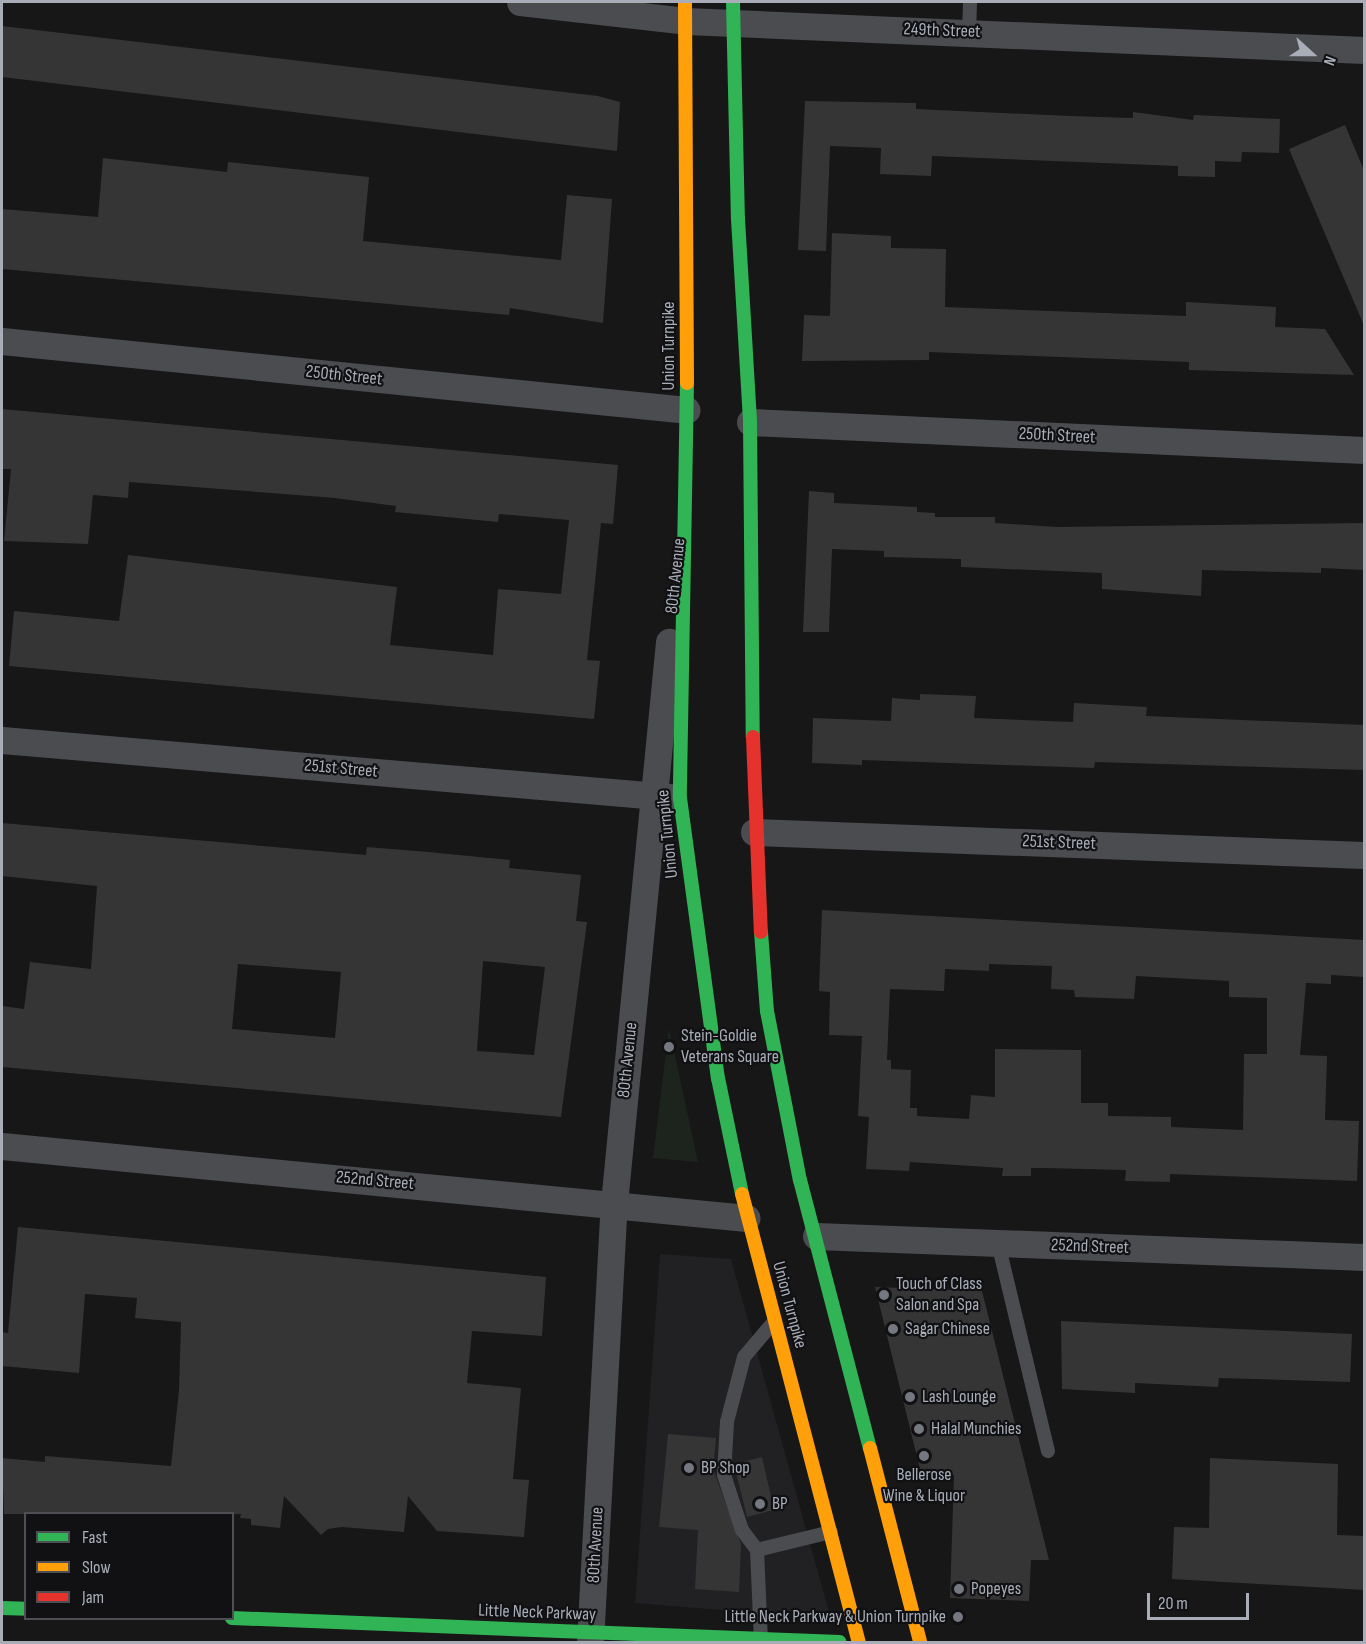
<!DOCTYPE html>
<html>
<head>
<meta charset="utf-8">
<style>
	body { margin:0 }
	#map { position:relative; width:1366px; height:1644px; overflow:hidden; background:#171717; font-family:"Sofia Sans Condensed",sans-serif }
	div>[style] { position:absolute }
	.built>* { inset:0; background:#212123 }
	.green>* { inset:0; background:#1d241e }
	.building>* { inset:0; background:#353536 }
	.lane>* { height:14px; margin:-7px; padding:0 7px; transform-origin:7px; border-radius:7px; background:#4b4c50 }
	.street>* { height:27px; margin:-13.5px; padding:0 13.5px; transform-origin:13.5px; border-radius:13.5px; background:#4b4c50 }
	.fast>* { height:14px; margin:-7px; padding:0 7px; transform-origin:7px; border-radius:7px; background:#30b455 }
	.slow>* { height:14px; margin:-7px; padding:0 7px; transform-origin:7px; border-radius:7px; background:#ff9f0a }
	.jam>* { height:14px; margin:-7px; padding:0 7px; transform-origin:7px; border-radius:7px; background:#e5322d }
	.dots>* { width:16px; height:16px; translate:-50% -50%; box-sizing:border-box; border:3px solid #111113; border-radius:50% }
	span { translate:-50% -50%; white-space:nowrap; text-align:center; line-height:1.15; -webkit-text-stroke:4.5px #111113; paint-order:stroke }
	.street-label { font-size:18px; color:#a8adb8 }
	.poi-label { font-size:18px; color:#a8adb8 }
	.left { translate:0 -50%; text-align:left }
	.right { translate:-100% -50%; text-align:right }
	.frame { position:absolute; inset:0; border:3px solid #a8adb8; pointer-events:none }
	.legend { position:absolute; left:24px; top:1512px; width:210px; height:108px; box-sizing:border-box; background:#111113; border:2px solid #4d4f55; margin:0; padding:8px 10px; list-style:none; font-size:18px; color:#a8adb8 }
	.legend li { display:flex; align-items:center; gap:12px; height:30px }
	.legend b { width:30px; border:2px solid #4d4f55 }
	.north { position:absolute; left:1282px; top:24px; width:60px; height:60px; -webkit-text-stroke:4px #111113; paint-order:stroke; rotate:111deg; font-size:16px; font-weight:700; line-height:24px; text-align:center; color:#a8adb8 }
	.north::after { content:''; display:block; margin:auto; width:21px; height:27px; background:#a8adb8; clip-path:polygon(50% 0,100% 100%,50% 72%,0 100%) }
	.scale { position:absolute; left:1147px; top:1593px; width:102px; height:27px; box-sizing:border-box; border:3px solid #a8adb8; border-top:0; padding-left:8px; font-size:18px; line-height:21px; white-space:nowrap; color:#a8adb8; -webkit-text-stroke:4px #111113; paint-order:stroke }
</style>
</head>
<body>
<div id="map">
	<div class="built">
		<div style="clip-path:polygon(660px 1254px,731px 1259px,831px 1619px,635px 1603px)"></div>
	</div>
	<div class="green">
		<div style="clip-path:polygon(669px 1028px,698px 1162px,653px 1158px)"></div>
	</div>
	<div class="building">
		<div style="clip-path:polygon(2px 26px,598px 96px,620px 102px,617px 151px,2px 77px)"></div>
		<div style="clip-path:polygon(805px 101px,916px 103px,916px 109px,1070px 116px,1133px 118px,1133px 112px,1193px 120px,1194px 115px,1280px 119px,1279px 153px,1242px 152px,1241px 162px,1215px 161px,1215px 177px,1178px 176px,1178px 166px,932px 156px,931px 176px,880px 174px,881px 148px,830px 146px,826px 251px,798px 250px)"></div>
		<div style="clip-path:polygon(1345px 125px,1365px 173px,1365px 328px,1289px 149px)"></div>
		<div style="clip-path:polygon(103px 158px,227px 172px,228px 162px,369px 177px,363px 241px,561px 260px,567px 195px,612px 199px,603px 323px,510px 308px,509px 315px,2px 269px,2px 209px,98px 217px)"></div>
		<div style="clip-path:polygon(832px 233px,891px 236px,891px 248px,946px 249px,945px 307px,1186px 316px,1186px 302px,1276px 307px,1275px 327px,1325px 329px,1354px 375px,1189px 370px,1189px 362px,929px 352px,929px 360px,802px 361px,804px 315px,830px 316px)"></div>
		<div style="clip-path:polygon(2px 409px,618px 465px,613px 524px,601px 523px,587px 660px,600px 661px,594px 719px,9px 666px,14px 611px,119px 621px,128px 555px,397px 587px,390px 645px,493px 655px,498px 589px,561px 594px,569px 520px,499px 514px,498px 522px,395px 512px,396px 506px,335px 498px,129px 482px,128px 498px,93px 495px,88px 544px,4px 541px,11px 469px,2px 469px)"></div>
		<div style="clip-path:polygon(809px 491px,834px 493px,834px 503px,917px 507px,917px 512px,935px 513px,935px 517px,995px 517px,995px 523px,1057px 527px,1365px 523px,1365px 570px,1321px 568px,1321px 573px,1202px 570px,1201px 596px,1102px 589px,1102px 573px,961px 567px,961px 559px,884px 557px,884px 551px,832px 549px,829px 632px,803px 632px)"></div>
		<div style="clip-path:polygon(920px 694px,976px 696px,974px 718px,1073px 722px,1074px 703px,1147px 707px,1146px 716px,1365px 725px,1365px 770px,1095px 762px,1094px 768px,862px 760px,862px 765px,812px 763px,813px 718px,891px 721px,892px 698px,920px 700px)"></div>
		<div style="clip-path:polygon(evenodd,2px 823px,366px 855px,367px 847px,428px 852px,510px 860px,509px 868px,581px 875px,576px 921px,587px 922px,561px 1117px,2px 1067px,2px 1006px,24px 1009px,30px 962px,91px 969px,97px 886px,2px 876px,2px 823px,483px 961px,545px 967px,534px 1055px,477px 1051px,483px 961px,2px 823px,238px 964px,341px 972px,335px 1038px,232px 1029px,238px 964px)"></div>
		<div style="clip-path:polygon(evenodd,822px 910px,1365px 940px,1365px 977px,1331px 975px,1331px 984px,1306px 983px,1300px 1055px,1327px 1056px,1325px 1120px,1359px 1121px,1357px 1181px,1170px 1174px,1170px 1182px,1125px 1181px,1126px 1170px,1046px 1168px,1031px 1168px,1031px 1176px,1002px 1176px,1003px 1168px,910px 1162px,909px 1171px,866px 1169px,869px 1117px,858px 1116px,862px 1036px,829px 1035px,830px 992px,819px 991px,822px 910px,989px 964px,1052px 966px,1051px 989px,1074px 990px,1075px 997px,1134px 999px,1136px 976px,1229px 981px,1229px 997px,1267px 998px,1267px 1054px,1244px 1054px,1243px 1130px,1171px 1127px,1171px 1117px,1108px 1116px,1108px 1103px,1081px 1103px,1081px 1050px,995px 1049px,995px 1097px,971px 1095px,969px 1119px,917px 1116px,917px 1108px,910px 1108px,911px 1070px,891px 1069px,891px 1060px,887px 1060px,890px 989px,944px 991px,945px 969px,989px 971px,989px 964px)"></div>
		<div style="clip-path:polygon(18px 1227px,546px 1277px,542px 1336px,472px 1331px,467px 1383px,521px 1388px,513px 1479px,529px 1480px,524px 1537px,437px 1531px,408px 1496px,404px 1532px,342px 1527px,328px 1529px,321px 1535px,284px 1496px,280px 1528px,251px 1525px,251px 1519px,240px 1518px,241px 1514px,4px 1514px,2px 1458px,45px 1462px,45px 1456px,171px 1466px,179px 1390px,181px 1322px,135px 1318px,137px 1298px,85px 1294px,79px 1373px,2px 1366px,2px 1332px,8px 1333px)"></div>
		<div style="clip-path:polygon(875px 1287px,982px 1291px,1049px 1560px,1031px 1560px,1029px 1601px,950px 1598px,954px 1475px,921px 1473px)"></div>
		<div style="clip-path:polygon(1061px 1321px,1352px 1334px,1350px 1382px,1219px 1378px,1218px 1387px,1135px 1383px,1135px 1393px,1062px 1389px)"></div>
		<div style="clip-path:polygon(668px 1434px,716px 1438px,713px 1469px,741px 1544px,739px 1592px,695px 1589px,698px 1530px,659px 1527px)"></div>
		<div style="clip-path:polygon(762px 1457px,774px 1510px,747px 1517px,734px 1464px)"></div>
		<div style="clip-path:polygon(1210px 1458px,1338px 1464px,1337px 1535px,1365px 1536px,1365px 1590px,1172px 1579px,1174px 1527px,1209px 1528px)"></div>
	</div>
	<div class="lane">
		<div style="left:969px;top:32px;width:30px;rotate:-88deg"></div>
		<div style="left:998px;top:1243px;width:214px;rotate:76.5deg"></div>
		<div style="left:772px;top:1324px;width:43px;rotate:130.3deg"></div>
		<div style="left:744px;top:1357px;width:67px;rotate:104.7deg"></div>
		<div style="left:727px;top:1422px;width:53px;rotate:93.2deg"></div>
		<div style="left:724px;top:1475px;width:58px;rotate:71.9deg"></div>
		<div style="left:742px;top:1530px;width:25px;rotate:53deg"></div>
		<div style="left:757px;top:1550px;width:76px;rotate:-13.7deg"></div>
		<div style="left:757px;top:1550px;width:90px;rotate:87.5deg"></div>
	</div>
	<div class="street">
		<div style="left:520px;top:2px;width:167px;rotate:6.5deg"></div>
		<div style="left:686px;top:21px;width:679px;rotate:2.45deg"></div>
		<div style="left:2px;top:341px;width:688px;rotate:5.75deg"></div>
		<div style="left:750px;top:422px;width:615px;rotate:2.61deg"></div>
		<div style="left:2px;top:740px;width:670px;rotate:4.88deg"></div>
		<div style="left:754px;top:832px;width:610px;rotate:2.16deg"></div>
		<div style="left:2px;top:1146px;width:748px;rotate:5.52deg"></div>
		<div style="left:816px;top:1236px;width:548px;rotate:2.19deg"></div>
		<div style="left:590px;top:1642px;width:440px;rotate:-86.9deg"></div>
		<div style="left:614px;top:1203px;width:564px;rotate:-84.4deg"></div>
	</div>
	<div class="fast">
		<div style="left:733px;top:2px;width:217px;rotate:88.7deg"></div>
		<div style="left:738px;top:219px;width:203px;rotate:86.6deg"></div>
		<div style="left:750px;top:422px;width:315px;rotate:89.5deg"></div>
		<div style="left:687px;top:383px;width:415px;rotate:91deg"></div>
		<div style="left:680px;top:798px;width:283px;rotate:82.3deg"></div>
		<div style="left:718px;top:1078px;width:118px;rotate:78.3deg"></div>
		<div style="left:761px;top:932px;width:79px;rotate:85.7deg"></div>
		<div style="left:767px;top:1011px;width:172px;rotate:79deg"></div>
		<div style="left:800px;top:1180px;width:277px;rotate:75.4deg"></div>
		<div style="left:2px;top:1608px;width:24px;rotate:2deg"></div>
		<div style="left:232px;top:1618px;width:608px;rotate:2.26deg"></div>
	</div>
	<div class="slow">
		<div style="left:685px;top:2px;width:381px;rotate:89.7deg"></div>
		<div style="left:742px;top:1194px;width:463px;rotate:75.4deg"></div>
		<div style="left:870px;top:1448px;width:200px;rotate:75.5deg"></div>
	</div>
	<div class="jam">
		<div style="left:753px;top:737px;width:195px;rotate:87.7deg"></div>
	</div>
	<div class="dots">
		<div style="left:669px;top:1047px;background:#757880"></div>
		<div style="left:884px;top:1295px;background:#757880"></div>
		<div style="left:893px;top:1329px;background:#757880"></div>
		<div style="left:910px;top:1397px;background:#757880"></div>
		<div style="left:919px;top:1429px;background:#757880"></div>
		<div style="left:924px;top:1456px;background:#757880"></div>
		<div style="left:689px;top:1468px;background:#757880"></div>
		<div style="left:760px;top:1504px;background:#757880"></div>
		<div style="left:959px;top:1589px;background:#757880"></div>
		<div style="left:958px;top:1617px;background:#757880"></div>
	</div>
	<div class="street-label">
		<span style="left:942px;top:31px;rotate:2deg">249th Street</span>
		<span style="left:669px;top:346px;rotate:-90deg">Union Turnpike</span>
		<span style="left:344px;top:376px;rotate:6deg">250th Street</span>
		<span style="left:1057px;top:436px;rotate:3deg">250th Street</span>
		<span style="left:676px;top:576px;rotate:-84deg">80th Avenue</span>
		<span style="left:341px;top:769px;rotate:5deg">251st Street</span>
		<span style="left:668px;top:834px;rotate:-96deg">Union Turnpike</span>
		<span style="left:1059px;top:843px;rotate:2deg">251st Street</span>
		<span style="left:628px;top:1060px;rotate:-84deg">80th Avenue</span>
		<span style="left:375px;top:1181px;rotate:5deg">252nd Street</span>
		<span style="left:1090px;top:1247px;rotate:2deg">252nd Street</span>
		<span style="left:789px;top:1305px;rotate:75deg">Union Turnpike</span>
		<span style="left:596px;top:1545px;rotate:-87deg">80th Avenue</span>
		<span style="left:537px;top:1613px;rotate:2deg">Little Neck Parkway</span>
	</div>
	<div class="poi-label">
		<span class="left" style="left:681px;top:1047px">Stein-Goldie<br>Veterans Square</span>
		<span class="left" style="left:896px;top:1295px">Touch of Class<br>Salon and Spa</span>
		<span class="left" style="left:905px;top:1329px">Sagar Chinese</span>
		<span class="left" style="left:922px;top:1397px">Lash Lounge</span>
		<span class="left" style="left:931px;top:1429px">Halal Munchies</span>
		<span class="left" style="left:701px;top:1468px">BP Shop</span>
		<span style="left:924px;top:1486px">Bellerose<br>Wine &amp; Liquor</span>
		<span class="left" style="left:772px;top:1504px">BP</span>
		<span class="left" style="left:971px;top:1589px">Popeyes</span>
		<span class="right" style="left:946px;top:1617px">Little Neck Parkway &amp; Union Turnpike</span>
	</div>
	<div class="frame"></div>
	<ul class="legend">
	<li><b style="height:8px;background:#30b455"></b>Fast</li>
	<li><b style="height:8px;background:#ff9f0a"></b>Slow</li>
	<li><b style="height:8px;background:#e5322d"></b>Jam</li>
	</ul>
	<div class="north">N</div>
	<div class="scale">20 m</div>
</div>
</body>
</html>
